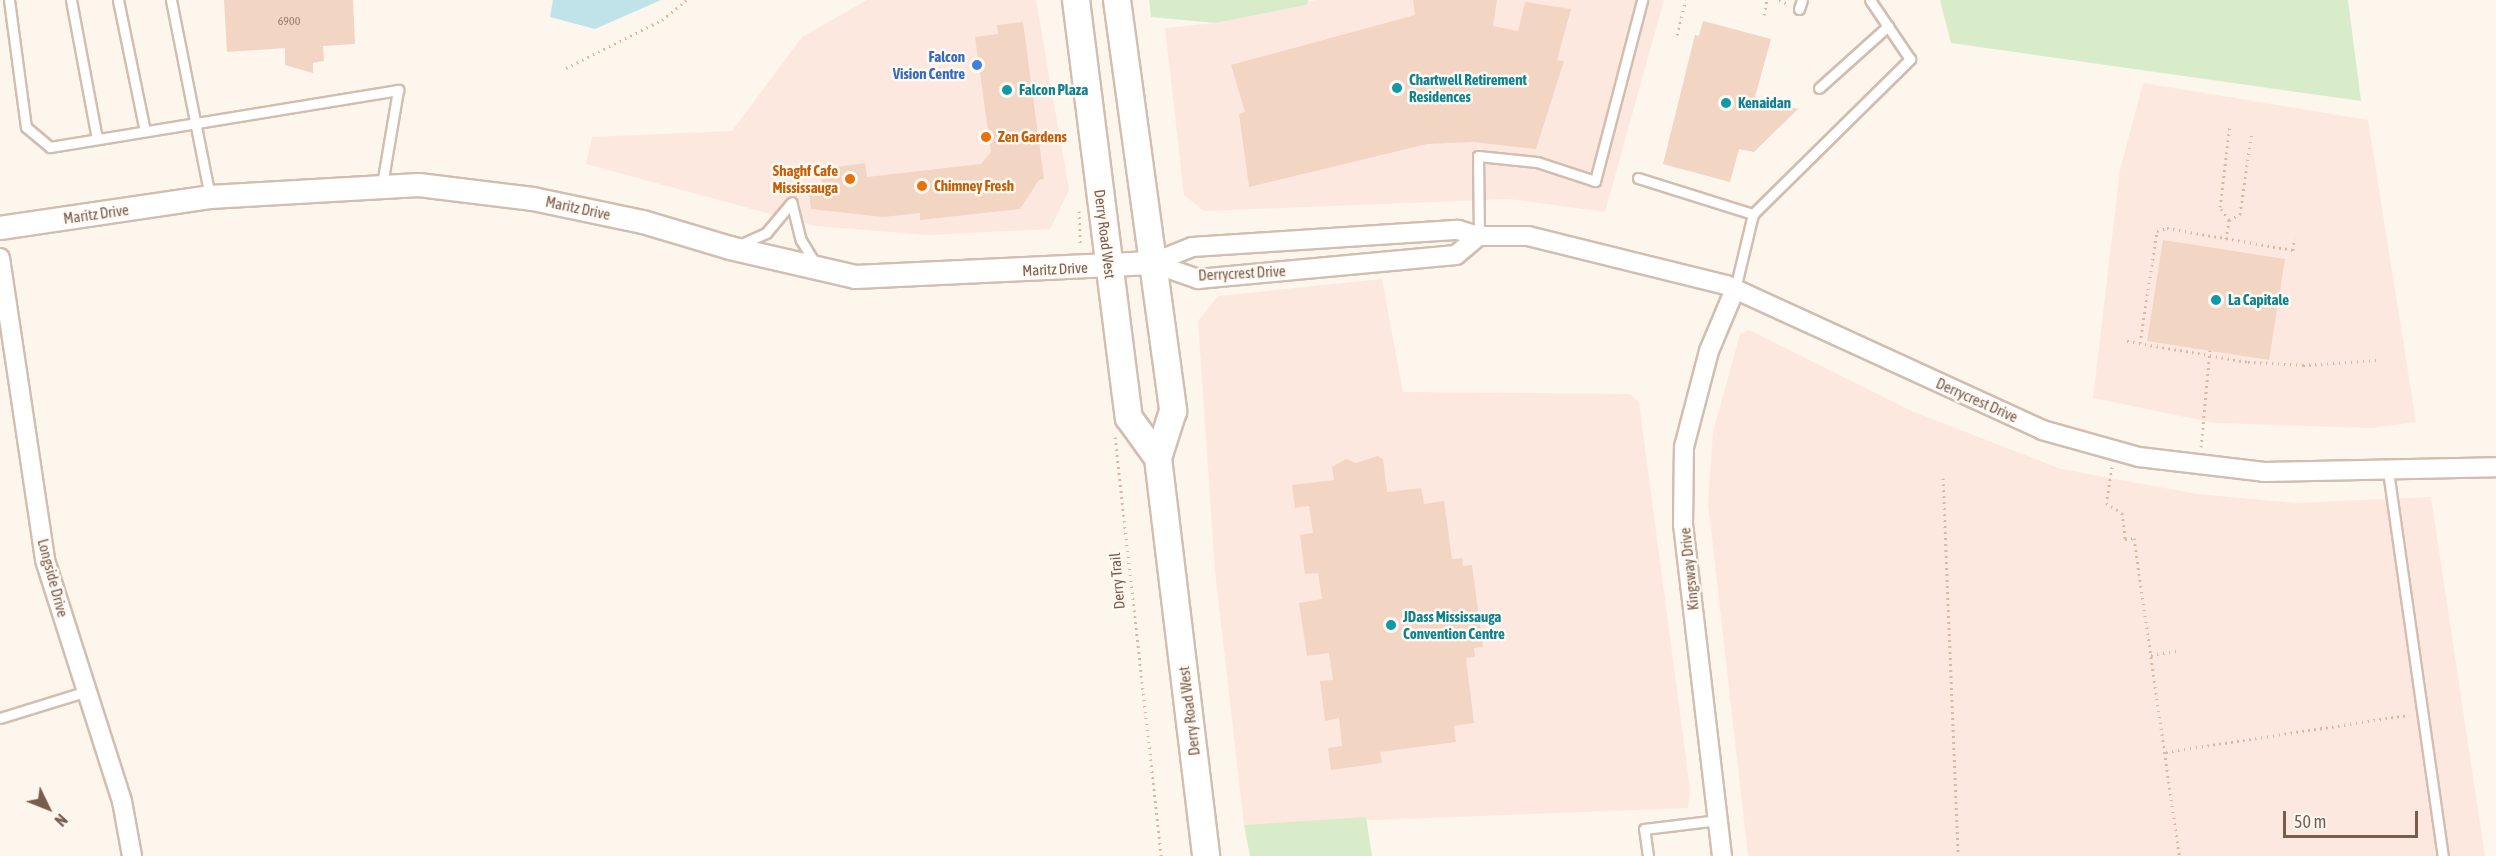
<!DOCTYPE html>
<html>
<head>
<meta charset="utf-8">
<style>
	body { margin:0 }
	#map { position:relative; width:2496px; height:856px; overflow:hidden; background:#fdf6ec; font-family:"Asap Condensed",sans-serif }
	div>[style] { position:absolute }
	.commercial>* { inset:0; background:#fde8e0 }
	.green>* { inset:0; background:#d8ecc9 }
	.water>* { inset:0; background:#bfe3e8 }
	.building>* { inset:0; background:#f3d5c3 }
	.path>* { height:3px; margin-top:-1.5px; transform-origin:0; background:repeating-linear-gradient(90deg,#d9b8a5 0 1.5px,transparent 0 6px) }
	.roads { filter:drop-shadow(2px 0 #d1beb0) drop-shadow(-2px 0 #d1beb0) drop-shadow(0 2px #d1beb0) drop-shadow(0 -2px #d1beb0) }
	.service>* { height:9px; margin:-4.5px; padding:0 4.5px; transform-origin:4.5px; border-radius:4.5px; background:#fff }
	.minor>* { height:18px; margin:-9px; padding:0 9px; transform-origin:9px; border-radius:9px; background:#fff }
	.tertiary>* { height:22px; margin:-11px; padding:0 11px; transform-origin:11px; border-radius:11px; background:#fff }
	.secondary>* { height:26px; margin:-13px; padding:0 13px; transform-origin:13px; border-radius:13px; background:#fff }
	.dots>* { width:16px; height:16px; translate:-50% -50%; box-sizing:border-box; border:3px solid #fffaf3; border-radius:50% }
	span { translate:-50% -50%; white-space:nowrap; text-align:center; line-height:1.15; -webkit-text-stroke:5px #fffaf3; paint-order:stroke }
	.number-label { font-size:12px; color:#987a6a }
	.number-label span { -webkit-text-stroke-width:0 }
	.shop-label { font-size:15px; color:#366cbe; font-weight:700 }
	.right { translate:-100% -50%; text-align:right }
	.culture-label { font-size:15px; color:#0d838f; font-weight:700 }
	.left { translate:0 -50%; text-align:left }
	.food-label { font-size:15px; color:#c56008; font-weight:700 }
	.street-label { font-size:15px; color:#7a5c4d }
	.north { position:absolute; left:18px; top:778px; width:60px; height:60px; -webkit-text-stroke:4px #fffaf3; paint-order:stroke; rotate:133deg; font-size:16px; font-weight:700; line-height:24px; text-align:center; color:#7a5c4d }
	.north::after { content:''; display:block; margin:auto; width:21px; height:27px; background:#7a5c4d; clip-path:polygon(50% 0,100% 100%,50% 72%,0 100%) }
	.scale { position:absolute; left:2283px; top:811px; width:135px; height:27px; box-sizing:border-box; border:3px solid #7a5c4d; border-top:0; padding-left:8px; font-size:18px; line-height:21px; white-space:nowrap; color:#7a5c4d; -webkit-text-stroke:4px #fffaf3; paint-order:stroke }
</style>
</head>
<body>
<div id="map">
	<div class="commercial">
		<div style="clip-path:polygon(867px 0,1036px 0,1069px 190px,1050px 229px,929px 235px,815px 226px,586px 164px,592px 137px,732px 131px,802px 37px)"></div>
		<div style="clip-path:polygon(1316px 0,1664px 0,1605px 212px,1509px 199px,1204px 211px,1184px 195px,1165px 28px,1215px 23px)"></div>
		<div style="clip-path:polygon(2143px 83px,2368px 120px,2416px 422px,2371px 428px,2214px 423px,2093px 398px,2120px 170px)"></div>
		<div style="clip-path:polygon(1382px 279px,1403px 392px,1630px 394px,1639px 402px,1690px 789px,1688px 808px,1244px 825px,1215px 571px,1198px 321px,1218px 296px)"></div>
		<div style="clip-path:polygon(1749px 330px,1914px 412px,2061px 469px,2197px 494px,2295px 503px,2431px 497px,2485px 856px,1748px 856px,1708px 503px,1713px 432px,1740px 334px)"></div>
	</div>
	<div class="green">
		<div style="clip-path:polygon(1149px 0,1309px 0,1306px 5px,1215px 23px,1151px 17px)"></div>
		<div style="clip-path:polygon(1940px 0,2348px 0,2361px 101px,1951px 43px)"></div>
		<div style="clip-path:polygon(1366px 817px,1372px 856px,1250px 856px,1244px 825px)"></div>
	</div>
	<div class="water">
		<div style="clip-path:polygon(553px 0,661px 0,595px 29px,550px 17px)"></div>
	</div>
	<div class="building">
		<div style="clip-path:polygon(224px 0,353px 0,355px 44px,323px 46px,324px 61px,313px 63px,313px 73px,285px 65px,285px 48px,227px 52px)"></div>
		<div style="clip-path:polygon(1413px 0,1497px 0,1493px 26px,1518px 31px,1525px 2px,1571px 9px,1557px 60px,1564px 61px,1536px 149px,1473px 142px,1427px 144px,1249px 187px,1239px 114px,1245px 112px,1231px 65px,1415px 15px)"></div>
		<div style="clip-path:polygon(1703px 21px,1771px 39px,1755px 97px,1798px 109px,1754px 152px,1739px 149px,1730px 182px,1663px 164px,1695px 35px,1699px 36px)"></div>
		<div style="clip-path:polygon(1023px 22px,1044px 179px,1039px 180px,1020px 209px,920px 220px,920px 213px,883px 217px,811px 209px,809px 194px,824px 193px,820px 169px,865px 163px,867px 177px,981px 164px,991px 152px,975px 37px,998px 34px,997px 25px)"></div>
		<div style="clip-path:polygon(2163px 240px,2285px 259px,2269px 360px,2147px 341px)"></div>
		<div style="clip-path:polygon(1378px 456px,1383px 459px,1387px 492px,1421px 488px,1424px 504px,1444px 501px,1452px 559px,1462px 558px,1463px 566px,1472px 565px,1483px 647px,1474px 648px,1475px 657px,1466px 658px,1474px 723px,1454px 726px,1456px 742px,1380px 752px,1382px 763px,1331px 770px,1328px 748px,1342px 746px,1339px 718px,1325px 721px,1320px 681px,1333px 680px,1329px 653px,1307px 656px,1299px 603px,1322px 599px,1318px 573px,1305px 574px,1300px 535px,1313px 533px,1309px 506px,1295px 508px,1292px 485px,1334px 480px,1332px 467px,1346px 459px,1356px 463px)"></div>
	</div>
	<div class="path">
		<div style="left:1779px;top:0;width:10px;rotate:24deg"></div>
		<div style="left:1764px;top:15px;width:15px;rotate:-79deg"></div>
		<div style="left:1677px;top:35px;width:36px;rotate:-76deg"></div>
		<div style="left:566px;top:68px;width:107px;rotate:-26.6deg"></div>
		<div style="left:662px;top:20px;width:32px;rotate:-39deg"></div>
		<div style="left:1079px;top:211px;width:35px;rotate:88deg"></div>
		<div style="left:2229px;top:220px;width:13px;rotate:-29deg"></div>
		<div style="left:2240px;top:214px;width:84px;rotate:-81.8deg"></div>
		<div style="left:2226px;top:239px;width:19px;rotate:-81deg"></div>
		<div style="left:2229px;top:220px;width:16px;rotate:-125deg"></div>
		<div style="left:2220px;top:207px;width:82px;rotate:-83deg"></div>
		<div style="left:2127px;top:341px;width:123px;rotate:9.8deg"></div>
		<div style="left:2248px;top:362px;width:55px;rotate:3.1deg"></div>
		<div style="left:2303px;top:365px;width:75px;rotate:-3.8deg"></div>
		<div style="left:2140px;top:343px;width:113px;rotate:-81.4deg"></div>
		<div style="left:2157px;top:231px;width:10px;rotate:-17deg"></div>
		<div style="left:2167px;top:228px;width:128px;rotate:9.9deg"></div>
		<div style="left:2293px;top:250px;width:12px;rotate:-85deg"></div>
		<div style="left:1115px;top:437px;width:422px;rotate:83.7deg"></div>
		<div style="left:2201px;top:447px;width:97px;rotate:-84.7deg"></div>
		<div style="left:2112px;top:467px;width:36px;rotate:99deg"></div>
		<div style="left:2106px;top:503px;width:19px;rotate:32deg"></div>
		<div style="left:2122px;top:513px;width:26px;rotate:83deg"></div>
		<div style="left:2125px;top:539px;width:9px;rotate:-6deg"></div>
		<div style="left:2134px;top:538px;width:321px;rotate:81.9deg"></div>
		<div style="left:1943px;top:478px;width:378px;rotate:87.7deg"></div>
		<div style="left:2151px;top:655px;width:26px;rotate:-9deg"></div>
		<div style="left:2166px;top:752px;width:246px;rotate:-8.7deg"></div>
	</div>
	<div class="roads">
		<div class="service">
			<div style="left:9px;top:0;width:128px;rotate:82.4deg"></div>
			<div style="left:26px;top:127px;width:31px;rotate:40deg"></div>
			<div style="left:50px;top:147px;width:353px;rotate:-9.3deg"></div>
			<div style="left:398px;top:90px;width:96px;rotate:99.6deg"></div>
			<div style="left:71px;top:0;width:141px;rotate:79.4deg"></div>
			<div style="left:118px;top:0;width:134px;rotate:78.4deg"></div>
			<div style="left:171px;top:0;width:201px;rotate:78.8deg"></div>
			<div style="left:1799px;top:9px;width:9px;rotate:-72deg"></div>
			<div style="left:1819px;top:88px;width:93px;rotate:-41.9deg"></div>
			<div style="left:1638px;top:178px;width:121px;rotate:17.4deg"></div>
			<div style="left:792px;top:205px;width:36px;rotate:76deg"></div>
			<div style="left:801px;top:240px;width:27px;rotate:59deg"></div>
			<div style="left:1479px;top:236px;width:80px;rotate:-90.7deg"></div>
			<div style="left:1478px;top:156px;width:59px;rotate:5.8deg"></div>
			<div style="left:1537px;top:162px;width:61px;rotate:18.1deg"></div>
			<div style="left:1595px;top:181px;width:187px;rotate:-75.4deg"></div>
			<div style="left:739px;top:245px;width:30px;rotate:-24deg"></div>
			<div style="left:766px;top:233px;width:40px;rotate:-50deg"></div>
			<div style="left:1735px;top:289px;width:77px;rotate:-76.5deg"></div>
			<div style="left:1753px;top:214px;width:221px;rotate:-44.6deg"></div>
			<div style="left:1910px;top:59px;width:71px;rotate:-124.1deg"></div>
			<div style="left:2388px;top:471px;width:389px;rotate:81.9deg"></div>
			<div style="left:0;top:718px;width:91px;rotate:-17.2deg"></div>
			<div style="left:1648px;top:856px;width:27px;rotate:-98deg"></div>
			<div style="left:1644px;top:829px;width:75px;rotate:-6.9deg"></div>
		</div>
		<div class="minor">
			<div style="left:0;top:258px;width:305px;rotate:81.5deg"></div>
			<div style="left:45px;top:560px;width:253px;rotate:72.3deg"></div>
			<div style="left:122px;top:801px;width:56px;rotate:79.7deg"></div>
			<div style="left:1152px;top:263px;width:43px;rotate:-21.8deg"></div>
			<div style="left:1192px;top:247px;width:267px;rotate:-3.7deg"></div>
			<div style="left:1458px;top:230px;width:22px;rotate:16deg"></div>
			<div style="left:1479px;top:236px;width:49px"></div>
			<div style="left:1528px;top:236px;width:204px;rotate:13.9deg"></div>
			<div style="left:1726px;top:285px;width:348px;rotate:24.6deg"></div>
			<div style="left:2042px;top:430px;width:101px;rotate:15.6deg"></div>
			<div style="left:2139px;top:457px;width:126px;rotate:6.8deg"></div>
			<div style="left:2264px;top:472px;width:232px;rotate:-1.2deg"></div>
			<div style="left:1152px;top:263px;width:49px;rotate:19.2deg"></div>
			<div style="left:1198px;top:279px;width:259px;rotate:-5.3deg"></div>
			<div style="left:1456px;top:255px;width:30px;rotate:-40deg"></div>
			<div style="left:1722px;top:856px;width:333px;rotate:-96.7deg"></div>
			<div style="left:1683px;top:525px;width:78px;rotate:-89.3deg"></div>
			<div style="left:1684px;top:447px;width:99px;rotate:-75.4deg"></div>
			<div style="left:1709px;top:351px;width:67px;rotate:-67.2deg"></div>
		</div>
		<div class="tertiary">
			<div style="left:0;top:228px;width:212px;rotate:-8.4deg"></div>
			<div style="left:210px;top:197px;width:209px;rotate:-3.3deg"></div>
			<div style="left:419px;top:185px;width:115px;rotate:7deg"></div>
			<div style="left:533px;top:199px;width:112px;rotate:11.8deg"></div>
			<div style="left:643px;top:222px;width:91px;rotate:16.6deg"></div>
			<div style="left:730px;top:248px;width:129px;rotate:13deg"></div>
			<div style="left:856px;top:277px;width:296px;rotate:-2.7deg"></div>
		</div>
		<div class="secondary">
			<div style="left:1076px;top:0;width:421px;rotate:82.8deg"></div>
			<div style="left:1129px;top:418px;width:49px;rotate:54.1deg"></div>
			<div style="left:1117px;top:0;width:415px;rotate:82.2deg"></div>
			<div style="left:1173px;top:411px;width:49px;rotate:107.7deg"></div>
			<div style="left:1158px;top:458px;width:401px;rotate:83.1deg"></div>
		</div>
	</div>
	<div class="dots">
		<div style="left:977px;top:65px;background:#3f7fe0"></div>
		<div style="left:1397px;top:88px;background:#0f9aa8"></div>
		<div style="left:1007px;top:90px;background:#0f9aa8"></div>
		<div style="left:1726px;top:103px;background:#0f9aa8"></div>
		<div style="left:986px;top:137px;background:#e8710a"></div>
		<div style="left:850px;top:179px;background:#e8710a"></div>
		<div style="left:922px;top:186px;background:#e8710a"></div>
		<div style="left:2216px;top:300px;background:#0f9aa8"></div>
		<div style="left:1391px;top:625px;background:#0f9aa8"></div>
	</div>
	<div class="number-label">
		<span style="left:289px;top:22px">6900</span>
	</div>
	<div class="shop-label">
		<span class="right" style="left:965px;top:65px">Falcon<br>Vision Centre</span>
	</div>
	<div class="culture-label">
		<span class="left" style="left:1409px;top:88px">Chartwell Retirement<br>Residences</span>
		<span class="left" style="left:1019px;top:90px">Falcon Plaza</span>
		<span class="left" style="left:1738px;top:103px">Kenaidan</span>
		<span class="left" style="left:2228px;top:300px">La Capitale</span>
		<span class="left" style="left:1403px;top:625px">JDass Mississauga<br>Convention Centre</span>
	</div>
	<div class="food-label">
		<span class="left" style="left:998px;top:137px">Zen Gardens</span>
		<span class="right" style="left:838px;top:179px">Shaghf Cafe<br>Mississauga</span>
		<span class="left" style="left:934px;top:186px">Chimney Fresh</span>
	</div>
	<div class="street-label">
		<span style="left:578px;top:208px;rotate:12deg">Maritz Drive</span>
		<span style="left:96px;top:214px;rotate:-8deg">Maritz Drive</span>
		<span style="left:1105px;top:234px;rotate:83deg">Derry Road West</span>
		<span style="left:1055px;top:269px;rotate:-3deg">Maritz Drive</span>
		<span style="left:1242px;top:273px;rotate:-3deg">Derrycrest Drive</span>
		<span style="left:1977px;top:400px;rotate:24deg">Derrycrest Drive</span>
		<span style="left:1689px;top:569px;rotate:-96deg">Kingsway Drive</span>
		<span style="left:53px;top:578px;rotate:75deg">Longside Drive</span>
		<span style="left:1117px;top:581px;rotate:-95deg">Derry Trail</span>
		<span style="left:1189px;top:711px;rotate:-97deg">Derry Road West</span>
	</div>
	<div class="north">N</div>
	<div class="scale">50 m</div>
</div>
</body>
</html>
